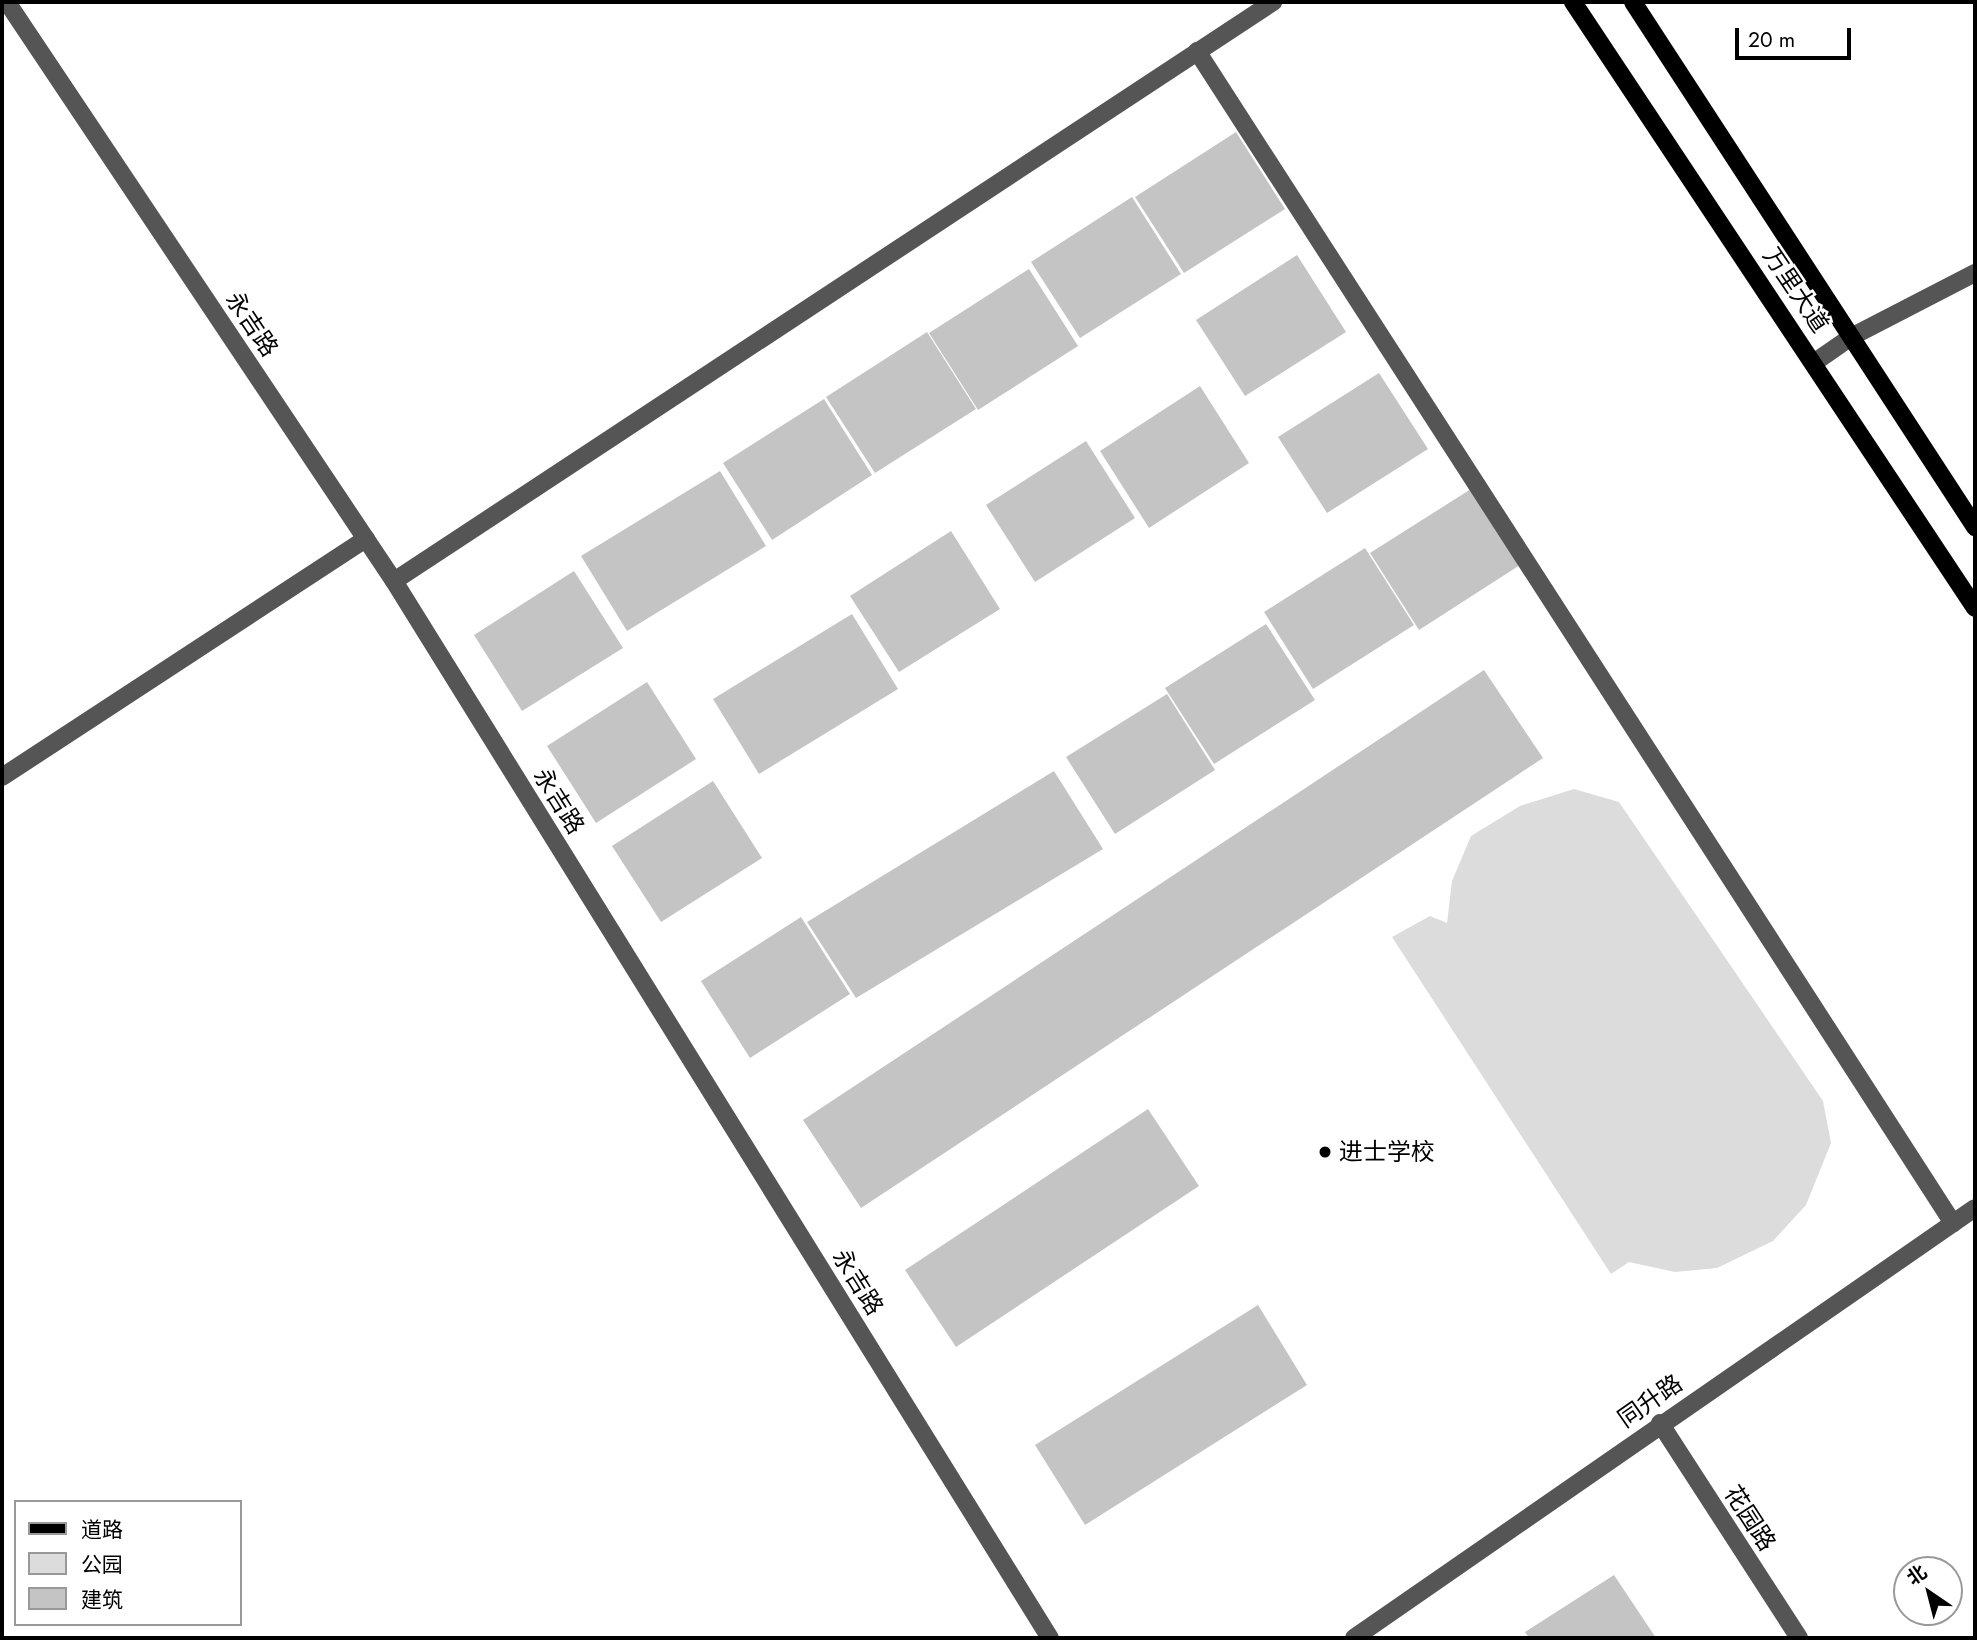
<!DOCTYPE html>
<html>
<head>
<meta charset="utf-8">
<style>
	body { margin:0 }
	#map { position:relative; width:1977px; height:1640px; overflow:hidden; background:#fff; font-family:Jost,"Noto Sans SC",sans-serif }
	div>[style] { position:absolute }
	.green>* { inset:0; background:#dcdcdc }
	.building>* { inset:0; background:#c4c4c4 }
	.minor>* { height:18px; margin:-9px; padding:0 9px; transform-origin:9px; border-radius:9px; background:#555 }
	.major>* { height:18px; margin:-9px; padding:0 9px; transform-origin:9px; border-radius:9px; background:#000 }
	.dots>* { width:19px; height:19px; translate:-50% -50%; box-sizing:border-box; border:4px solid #fff; border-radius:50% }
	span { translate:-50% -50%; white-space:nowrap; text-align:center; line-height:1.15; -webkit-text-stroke:5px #fff; paint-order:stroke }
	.street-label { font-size:24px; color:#000 }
	.poi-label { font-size:24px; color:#000 }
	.left { translate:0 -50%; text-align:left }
	.frame { position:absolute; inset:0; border:4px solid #000; pointer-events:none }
	.legend { position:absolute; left:14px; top:1500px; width:228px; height:126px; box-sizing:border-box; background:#fff; border:2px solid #999; margin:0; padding:9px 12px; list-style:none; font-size:21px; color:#000 }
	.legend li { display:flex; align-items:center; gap:14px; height:35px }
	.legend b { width:35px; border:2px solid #999 }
	.north { position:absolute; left:1893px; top:1556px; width:70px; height:70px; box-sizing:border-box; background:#fff; border:2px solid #999; border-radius:50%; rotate:325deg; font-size:19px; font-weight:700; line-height:28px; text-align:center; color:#000 }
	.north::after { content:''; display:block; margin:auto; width:24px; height:32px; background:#000; clip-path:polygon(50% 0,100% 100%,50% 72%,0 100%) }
	.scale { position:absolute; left:1735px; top:28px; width:116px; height:32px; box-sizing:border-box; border:4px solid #000; border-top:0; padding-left:9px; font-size:21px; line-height:24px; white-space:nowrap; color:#000; -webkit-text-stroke:5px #fff; paint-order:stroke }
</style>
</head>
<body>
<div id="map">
	<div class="green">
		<div style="clip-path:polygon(1574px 789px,1619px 802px,1823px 1101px,1831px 1143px,1806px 1205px,1773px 1241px,1717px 1268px,1675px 1272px,1629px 1262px,1611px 1274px,1392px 937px,1430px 916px,1447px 923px,1452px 881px,1471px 836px,1520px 806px)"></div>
	</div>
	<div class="building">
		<div style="clip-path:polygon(1236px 132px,1285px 209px,1184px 273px,1135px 197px)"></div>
		<div style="clip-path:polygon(1132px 197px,1181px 274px,1080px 338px,1031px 262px)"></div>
		<div style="clip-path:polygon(1297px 255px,1346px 332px,1245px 396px,1196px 320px)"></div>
		<div style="clip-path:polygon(1029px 269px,1078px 346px,978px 410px,929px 333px)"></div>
		<div style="clip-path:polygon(927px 332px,976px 409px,875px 473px,826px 397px)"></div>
		<div style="clip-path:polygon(1379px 373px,1428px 449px,1327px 513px,1278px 437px)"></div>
		<div style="clip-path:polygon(1200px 386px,1249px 463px,1149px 528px,1100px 451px)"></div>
		<div style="clip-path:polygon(824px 399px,872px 475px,772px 540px,723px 463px)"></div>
		<div style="clip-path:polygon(1086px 441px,1135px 518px,1035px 582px,986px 505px)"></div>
		<div style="clip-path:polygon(720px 471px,766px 546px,627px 631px,581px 556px)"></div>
		<div style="clip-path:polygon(1471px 489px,1520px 565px,1419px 630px,1370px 553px)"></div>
		<div style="clip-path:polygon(951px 531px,1000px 609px,899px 672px,850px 596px)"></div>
		<div style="clip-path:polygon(1365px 548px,1414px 625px,1313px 689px,1264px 612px)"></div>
		<div style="clip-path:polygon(574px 571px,623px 648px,522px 711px,474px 635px)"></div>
		<div style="clip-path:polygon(852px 614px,898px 689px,759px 774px,713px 699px)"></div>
		<div style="clip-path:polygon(1266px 624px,1315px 700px,1214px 764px,1165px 688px)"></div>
		<div style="clip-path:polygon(1484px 670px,1543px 758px,861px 1208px,803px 1120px)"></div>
		<div style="clip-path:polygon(647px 682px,696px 759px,596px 823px,547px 746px)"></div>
		<div style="clip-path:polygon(1167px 694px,1215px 770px,1115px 834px,1066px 757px)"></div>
		<div style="clip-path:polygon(1054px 771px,1103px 849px,856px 998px,807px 922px)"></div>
		<div style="clip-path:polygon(713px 781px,762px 858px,661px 922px,612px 846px)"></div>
		<div style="clip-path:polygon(801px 917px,850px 994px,750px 1058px,701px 981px)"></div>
		<div style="clip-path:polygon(1148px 1109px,1199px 1186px,956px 1347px,905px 1270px)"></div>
		<div style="clip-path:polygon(1258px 1305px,1307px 1385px,1085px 1525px,1035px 1445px)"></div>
		<div style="clip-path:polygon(1614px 1575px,1656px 1638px,1529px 1638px,1525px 1632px)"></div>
	</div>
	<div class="minor">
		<div style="left:7px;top:2px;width:696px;rotate:56.24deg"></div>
		<div style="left:394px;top:581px;width:1244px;rotate:58.18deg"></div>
		<div style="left:1197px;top:51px;width:1395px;rotate:57.18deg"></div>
		<div style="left:1815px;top:362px;width:44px;rotate:-34.8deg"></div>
		<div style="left:1851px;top:337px;width:140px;rotate:-27.3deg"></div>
		<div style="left:394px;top:581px;width:1053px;rotate:-33.37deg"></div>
		<div style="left:2px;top:777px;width:435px;rotate:-33.2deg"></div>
		<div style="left:1660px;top:1423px;width:256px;rotate:57.1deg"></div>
		<div style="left:1354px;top:1638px;width:755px;rotate:-34.7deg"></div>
	</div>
	<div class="major">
		<div style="left:1573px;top:2px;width:727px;rotate:56.44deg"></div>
		<div style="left:1633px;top:2px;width:627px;rotate:56.92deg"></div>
	</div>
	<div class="dots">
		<div style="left:1325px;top:1152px;background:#000"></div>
	</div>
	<div class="street-label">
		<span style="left:1796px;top:290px;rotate:56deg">万里大道</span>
		<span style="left:252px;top:324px;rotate:56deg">永吉路</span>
		<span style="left:559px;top:801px;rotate:58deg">永吉路</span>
		<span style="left:858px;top:1282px;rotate:58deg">永吉路</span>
		<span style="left:1650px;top:1401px;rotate:-35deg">同升路</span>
		<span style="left:1750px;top:1518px;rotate:57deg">花园路</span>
	</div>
	<div class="poi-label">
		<span class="left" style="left:1339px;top:1152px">进士学校</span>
	</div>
	<div class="frame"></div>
	<ul class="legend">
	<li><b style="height:9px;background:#000"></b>道路</li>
	<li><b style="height:19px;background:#dcdcdc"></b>公园</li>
	<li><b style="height:19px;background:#c4c4c4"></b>建筑</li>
	</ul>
	<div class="north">北</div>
	<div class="scale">20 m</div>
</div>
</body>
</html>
